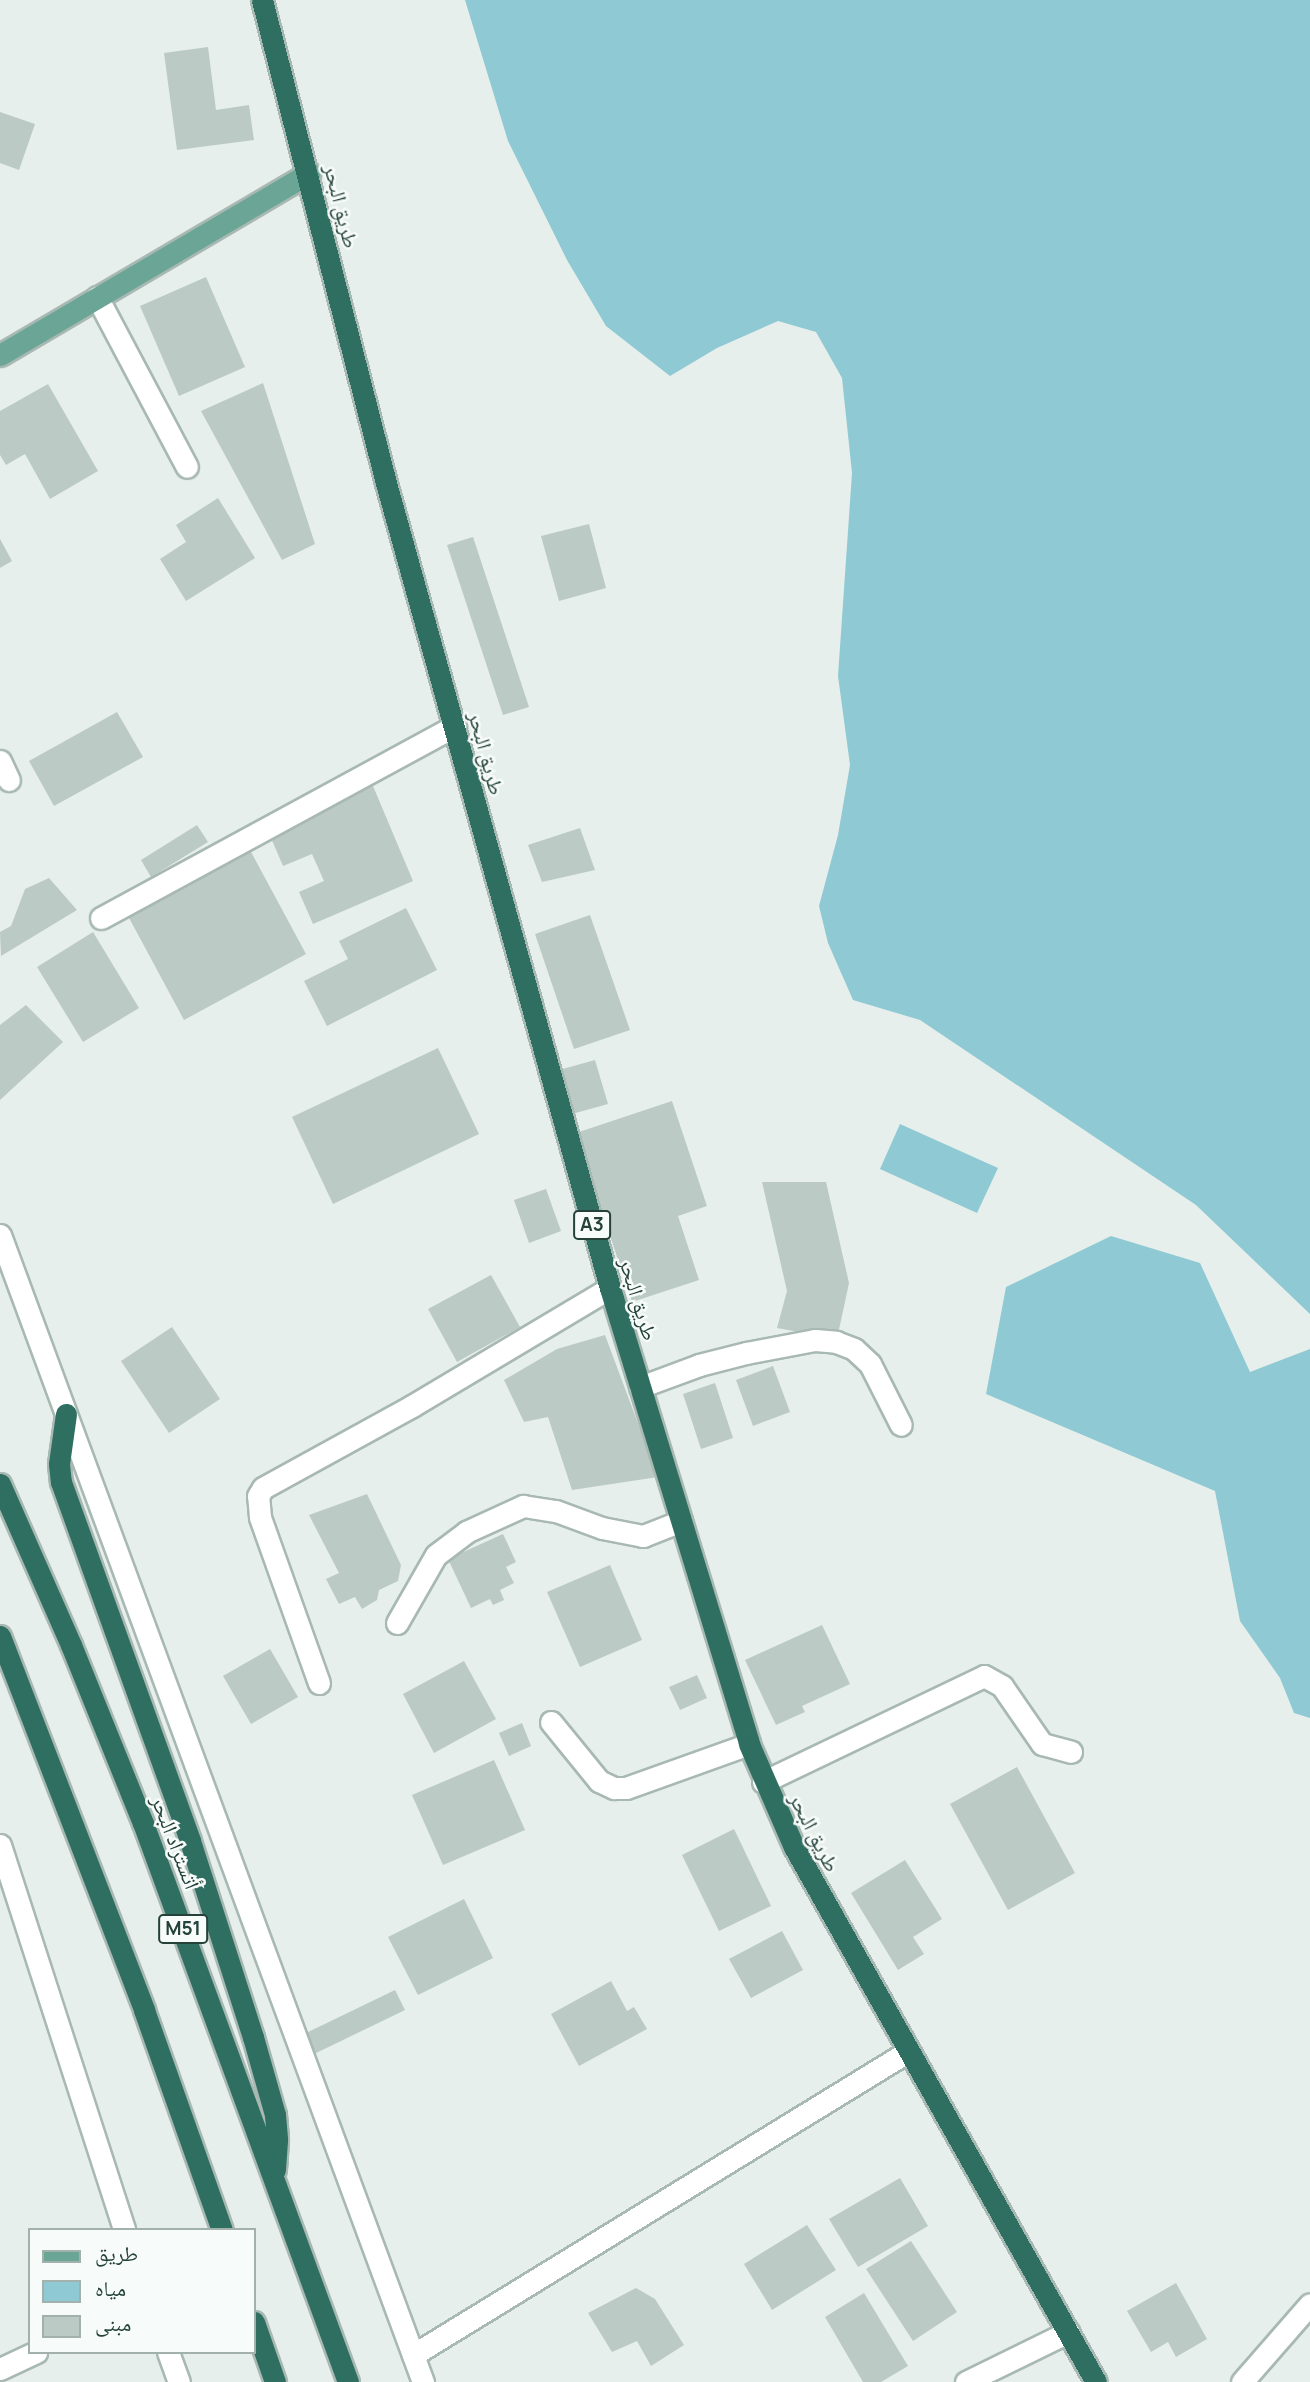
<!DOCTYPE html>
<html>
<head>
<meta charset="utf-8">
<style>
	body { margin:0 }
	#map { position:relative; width:1310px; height:2382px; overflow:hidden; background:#e6efeb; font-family:Manrope,"Noto Naskh Arabic",sans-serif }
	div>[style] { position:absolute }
	.water>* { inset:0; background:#8ec9d4 }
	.building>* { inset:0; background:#bbcac4 }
	.roads { filter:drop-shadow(2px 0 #a8b8b2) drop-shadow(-2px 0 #a8b8b2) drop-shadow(0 2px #a8b8b2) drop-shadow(0 -2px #a8b8b2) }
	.minor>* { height:21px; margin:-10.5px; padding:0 10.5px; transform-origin:10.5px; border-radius:10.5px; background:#fff }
	.major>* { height:21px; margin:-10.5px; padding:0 10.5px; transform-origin:10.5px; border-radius:10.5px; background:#6aa596 }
	.highway>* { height:21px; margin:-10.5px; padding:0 10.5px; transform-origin:10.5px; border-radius:10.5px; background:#2f6f62 }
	span { translate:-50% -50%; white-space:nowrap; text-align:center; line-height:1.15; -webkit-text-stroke:5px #f7fbf9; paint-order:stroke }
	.shield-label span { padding:2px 5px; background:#f7fbf9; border:2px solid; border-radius:5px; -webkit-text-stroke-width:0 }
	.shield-label { font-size:19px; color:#24423a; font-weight:700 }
	.street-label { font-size:21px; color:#24423a }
	.legend { position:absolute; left:28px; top:2228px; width:228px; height:126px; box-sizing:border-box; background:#f7fbf9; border:2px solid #a3b1ad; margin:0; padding:9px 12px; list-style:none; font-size:21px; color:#24423a }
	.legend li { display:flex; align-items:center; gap:14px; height:35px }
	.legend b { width:35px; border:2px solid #a3b1ad }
</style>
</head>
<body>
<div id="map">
	<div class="water">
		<div style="clip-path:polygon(465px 0,1310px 0,1310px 1314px,1196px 1205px,920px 1020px,853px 1000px,828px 943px,819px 906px,838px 835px,850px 765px,838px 676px,852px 473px,842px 378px,816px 332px,778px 321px,717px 348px,670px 376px,606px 326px,567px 260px,508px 141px)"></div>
		<div style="clip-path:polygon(900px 1124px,998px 1168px,977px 1213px,880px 1169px)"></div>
		<div style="clip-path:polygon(1111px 1236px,1200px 1263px,1250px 1372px,1310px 1349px,1310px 1718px,1294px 1713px,1280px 1678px,1240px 1621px,1215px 1491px,986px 1394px,1006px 1287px)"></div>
	</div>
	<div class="building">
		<div style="clip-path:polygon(208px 47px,216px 110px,249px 105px,254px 140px,177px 150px,164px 53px)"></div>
		<div style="clip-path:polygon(0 112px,35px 124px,19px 170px,0 163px)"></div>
		<div style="clip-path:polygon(206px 277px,245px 367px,179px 396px,140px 306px)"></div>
		<div style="clip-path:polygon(263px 383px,315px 544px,282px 560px,201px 411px)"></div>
		<div style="clip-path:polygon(48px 384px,98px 471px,50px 499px,25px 454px,6px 465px,0 455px,0 411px)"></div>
		<div style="clip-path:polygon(218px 498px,255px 558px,186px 601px,160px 559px,186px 542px,176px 525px)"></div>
		<div style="clip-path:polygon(589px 524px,606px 588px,559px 601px,541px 536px)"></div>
		<div style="clip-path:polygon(473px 537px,529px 707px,503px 715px,447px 545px)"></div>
		<div style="clip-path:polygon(0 539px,12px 561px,0 568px)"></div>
		<div style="clip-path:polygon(117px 712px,143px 757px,54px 806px,29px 761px)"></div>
		<div style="clip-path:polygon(373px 786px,413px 881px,313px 924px,299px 892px,324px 881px,312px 854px,283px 866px,268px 831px)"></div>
		<div style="clip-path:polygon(197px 825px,208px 842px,151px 877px,141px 860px)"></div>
		<div style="clip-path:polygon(580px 828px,595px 870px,542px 882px,528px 845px)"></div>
		<div style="clip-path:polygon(250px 850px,306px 954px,184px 1020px,128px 916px)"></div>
		<div style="clip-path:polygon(49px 878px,77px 910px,1px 956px,0 932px,11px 926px,25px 889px)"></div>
		<div style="clip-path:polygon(406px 908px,437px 970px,327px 1026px,304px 981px,348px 959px,339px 941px)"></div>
		<div style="clip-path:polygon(590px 915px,630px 1030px,574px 1049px,535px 934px)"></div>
		<div style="clip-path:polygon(93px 932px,139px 1008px,83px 1042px,37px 967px)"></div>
		<div style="clip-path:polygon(26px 1005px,63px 1042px,0 1100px,0 1025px)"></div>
		<div style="clip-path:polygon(438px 1048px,479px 1134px,333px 1204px,292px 1117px)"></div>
		<div style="clip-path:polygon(595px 1060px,608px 1104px,572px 1114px,559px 1070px)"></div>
		<div style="clip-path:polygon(672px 1101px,707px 1206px,678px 1216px,699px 1280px,632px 1302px,576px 1133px)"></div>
		<div style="clip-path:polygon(762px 1182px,826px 1182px,849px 1283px,837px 1339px,777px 1328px,787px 1291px)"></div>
		<div style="clip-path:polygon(546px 1189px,561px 1231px,529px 1243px,514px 1200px)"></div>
		<div style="clip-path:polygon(491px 1275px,520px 1327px,457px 1362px,428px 1309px)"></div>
		<div style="clip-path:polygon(172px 1327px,220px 1399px,169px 1433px,121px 1361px)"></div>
		<div style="clip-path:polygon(605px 1335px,658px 1477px,572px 1490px,548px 1417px,524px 1422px,504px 1380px,557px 1349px)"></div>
		<div style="clip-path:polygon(773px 1366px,790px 1412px,753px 1426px,736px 1380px)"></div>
		<div style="clip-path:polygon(715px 1383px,733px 1438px,701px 1449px,683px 1394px)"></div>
		<div style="clip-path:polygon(367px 1494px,401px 1565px,398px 1581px,379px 1590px,377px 1600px,362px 1609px,355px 1597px,339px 1604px,326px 1579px,339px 1573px,309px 1515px)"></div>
		<div style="clip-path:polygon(503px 1534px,516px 1562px,506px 1567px,514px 1583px,500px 1590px,504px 1600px,493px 1605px,490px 1599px,471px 1608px,448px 1559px)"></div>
		<div style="clip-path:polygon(610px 1565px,642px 1640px,580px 1667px,547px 1592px)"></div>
		<div style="clip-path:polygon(822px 1625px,850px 1684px,802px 1706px,805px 1712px,776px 1725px,745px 1660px)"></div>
		<div style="clip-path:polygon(270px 1649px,298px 1697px,251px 1724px,223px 1676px)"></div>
		<div style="clip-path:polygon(464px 1661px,496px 1719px,434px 1753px,403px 1694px)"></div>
		<div style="clip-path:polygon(697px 1675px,707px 1698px,680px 1710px,669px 1687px)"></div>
		<div style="clip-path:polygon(522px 1723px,531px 1746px,509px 1756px,499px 1733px)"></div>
		<div style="clip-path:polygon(494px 1760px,525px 1830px,443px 1865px,412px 1795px)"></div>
		<div style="clip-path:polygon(1017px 1767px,1075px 1873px,1008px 1910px,950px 1804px)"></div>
		<div style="clip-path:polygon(734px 1829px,771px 1906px,719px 1931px,682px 1855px)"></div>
		<div style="clip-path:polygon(905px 1860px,942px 1919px,913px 1937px,924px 1954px,898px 1970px,851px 1893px)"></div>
		<div style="clip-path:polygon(464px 1899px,493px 1958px,418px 1995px,388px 1937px)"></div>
		<div style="clip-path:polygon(782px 1931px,803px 1970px,751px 1998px,729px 1959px)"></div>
		<div style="clip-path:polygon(611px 1981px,627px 2011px,634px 2007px,647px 2029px,579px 2066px,551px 2014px)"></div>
		<div style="clip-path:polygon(395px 1990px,405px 2010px,312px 2055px,302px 2035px)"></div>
		<div style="clip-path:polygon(900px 2178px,928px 2226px,858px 2267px,829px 2219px)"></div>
		<div style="clip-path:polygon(807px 2225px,836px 2270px,772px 2310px,744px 2264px)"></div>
		<div style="clip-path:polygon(911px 2241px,957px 2312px,913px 2341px,866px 2269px)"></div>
		<div style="clip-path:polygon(1176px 2283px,1207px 2339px,1176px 2357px,1168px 2342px,1151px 2352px,1127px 2311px)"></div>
		<div style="clip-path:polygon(636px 2288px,655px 2299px,684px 2345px,651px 2366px,637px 2341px,612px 2352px,588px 2313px)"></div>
		<div style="clip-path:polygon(864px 2293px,908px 2366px,881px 2382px,863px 2382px,825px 2317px)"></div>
	</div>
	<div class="roads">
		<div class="minor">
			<div style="left:97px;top:297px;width:192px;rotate:62.1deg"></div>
			<div style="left:0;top:761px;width:21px;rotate:65deg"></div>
			<div style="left:101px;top:918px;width:403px;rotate:-28.5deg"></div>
			<div style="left:0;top:1235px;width:1223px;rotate:69.76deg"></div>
			<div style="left:640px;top:1387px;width:63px;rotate:-20.4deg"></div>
			<div style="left:699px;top:1365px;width:49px;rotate:-14.3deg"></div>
			<div style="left:746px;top:1353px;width:70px;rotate:-10.7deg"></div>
			<div style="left:815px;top:1340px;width:21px;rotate:5deg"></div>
			<div style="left:836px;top:1342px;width:19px;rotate:21deg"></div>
			<div style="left:854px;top:1349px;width:22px;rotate:43deg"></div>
			<div style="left:870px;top:1364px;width:68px;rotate:63.1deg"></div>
			<div style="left:397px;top:1623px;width:78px;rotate:-60.2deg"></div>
			<div style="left:436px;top:1555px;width:38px;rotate:-37deg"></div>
			<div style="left:466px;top:1532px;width:63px;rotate:-24.5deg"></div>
			<div style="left:523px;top:1506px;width:33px;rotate:9deg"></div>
			<div style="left:556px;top:1511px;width:49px;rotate:20.3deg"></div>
			<div style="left:602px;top:1528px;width:42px;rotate:11deg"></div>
			<div style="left:643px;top:1536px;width:41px;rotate:-21.5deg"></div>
			<div style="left:319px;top:1683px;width:176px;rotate:-109.6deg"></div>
			<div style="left:260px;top:1517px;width:21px;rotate:-95deg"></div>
			<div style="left:258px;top:1496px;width:9px;rotate:-58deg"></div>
			<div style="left:263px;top:1488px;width:170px;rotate:-28.8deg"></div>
			<div style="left:412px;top:1406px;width:230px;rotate:-30.8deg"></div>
			<div style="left:551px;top:1722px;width:76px;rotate:50.9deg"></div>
			<div style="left:599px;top:1781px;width:17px;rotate:25deg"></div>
			<div style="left:614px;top:1788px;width:12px"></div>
			<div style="left:626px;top:1788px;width:131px;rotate:-19.7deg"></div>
			<div style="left:763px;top:1782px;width:245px;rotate:-25.6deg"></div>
			<div style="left:984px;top:1676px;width:21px;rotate:29deg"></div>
			<div style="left:1002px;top:1686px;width:70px;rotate:55.4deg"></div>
			<div style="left:1042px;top:1744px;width:30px;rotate:15deg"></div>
			<div style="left:0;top:1845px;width:404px;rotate:72.1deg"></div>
			<div style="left:168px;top:2352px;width:32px;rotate:70deg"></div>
			<div style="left:413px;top:2355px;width:580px;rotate:-31.52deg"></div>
			<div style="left:0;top:2369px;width:40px;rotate:-25deg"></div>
			<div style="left:966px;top:2382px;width:114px;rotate:-26.1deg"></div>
			<div style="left:1242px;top:2382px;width:103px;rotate:-48.9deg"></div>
		</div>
		<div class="major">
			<div style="left:0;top:355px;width:359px;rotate:-30.5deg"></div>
		</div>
		<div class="highway">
			<div style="left:262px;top:0;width:499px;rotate:75.6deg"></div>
			<div style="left:386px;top:483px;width:836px;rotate:74.45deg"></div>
			<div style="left:610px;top:1288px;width:477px;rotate:73deg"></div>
			<div style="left:749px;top:1744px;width:112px;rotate:66.4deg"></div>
			<div style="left:794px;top:1847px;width:614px;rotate:60.56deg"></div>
			<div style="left:66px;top:1414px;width:50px;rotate:98deg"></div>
			<div style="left:59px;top:1464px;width:18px;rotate:84deg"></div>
			<div style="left:61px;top:1482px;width:381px;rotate:70.2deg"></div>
			<div style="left:190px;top:1841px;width:206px;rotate:72.2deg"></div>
			<div style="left:253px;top:2037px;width:81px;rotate:74.2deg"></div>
			<div style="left:275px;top:2115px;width:25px;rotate:85deg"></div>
			<div style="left:277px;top:2140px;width:30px;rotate:94deg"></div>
			<div style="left:0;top:1484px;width:176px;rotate:66.2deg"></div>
			<div style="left:71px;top:1645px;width:192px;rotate:68deg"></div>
			<div style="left:143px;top:1823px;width:595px;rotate:69.86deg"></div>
			<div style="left:0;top:1636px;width:401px;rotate:68.9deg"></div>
			<div style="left:144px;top:2010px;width:233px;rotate:70.5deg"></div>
			<div style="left:254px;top:2322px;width:64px;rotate:70.7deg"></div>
		</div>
	</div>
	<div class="shield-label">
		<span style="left:592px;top:1225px">A3</span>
		<span style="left:183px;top:1929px">M51</span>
	</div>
	<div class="street-label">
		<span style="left:342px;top:206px;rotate:76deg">طريق البحر</span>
		<span style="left:487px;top:753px;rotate:75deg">طريق البحر</span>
		<span style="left:639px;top:1299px;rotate:73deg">طريق البحر</span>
		<span style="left:815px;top:1832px;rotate:63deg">طريق البحر</span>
		<span style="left:176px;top:1842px;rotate:69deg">أتستراد البحر</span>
	</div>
	<ul class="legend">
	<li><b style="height:9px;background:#6aa596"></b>طريق</li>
	<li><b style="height:19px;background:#8ec9d4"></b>مياه</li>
	<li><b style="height:19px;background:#bbcac4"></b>مبنى</li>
	</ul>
</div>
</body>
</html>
